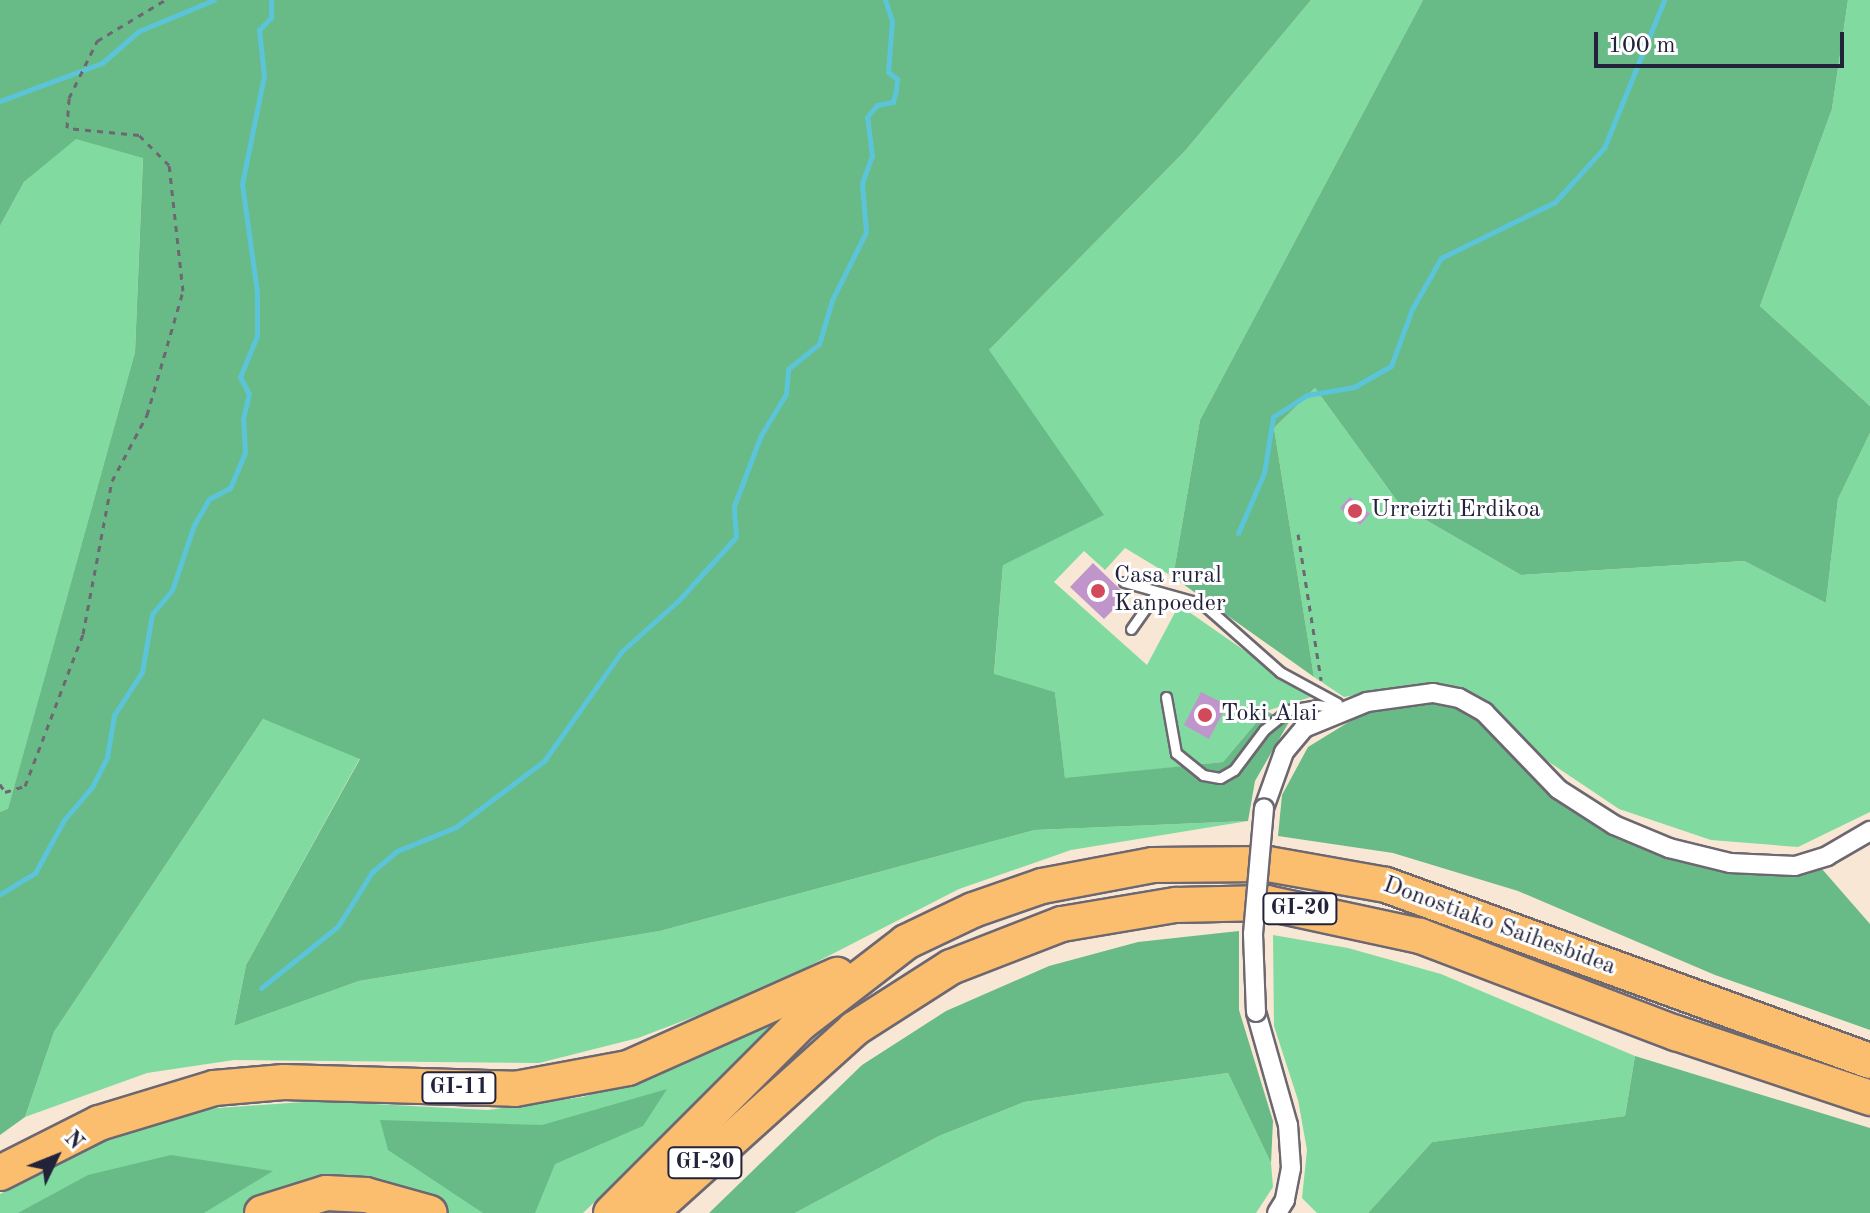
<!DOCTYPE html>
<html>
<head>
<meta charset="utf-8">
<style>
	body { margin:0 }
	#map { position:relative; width:1870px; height:1213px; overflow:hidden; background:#f8e7d4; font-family:"Old Standard TT",serif }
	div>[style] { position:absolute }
	.green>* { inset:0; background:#81dba0 }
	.forest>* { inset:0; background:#68bb86 }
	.stream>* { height:5px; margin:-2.5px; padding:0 2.5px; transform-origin:2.5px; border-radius:2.5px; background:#5cc4d9 }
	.building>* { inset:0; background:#bf95cb }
	.path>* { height:3px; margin-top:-1.5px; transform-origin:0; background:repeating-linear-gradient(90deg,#6d6771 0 6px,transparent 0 12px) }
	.roads { filter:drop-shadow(2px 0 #6d6771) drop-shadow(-2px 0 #6d6771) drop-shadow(0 2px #6d6771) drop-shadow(0 -2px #6d6771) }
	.service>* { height:9px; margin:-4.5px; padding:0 4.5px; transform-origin:4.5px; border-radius:4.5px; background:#fff }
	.minor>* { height:18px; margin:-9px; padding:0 9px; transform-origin:9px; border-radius:9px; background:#fff }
	.motorway>* { height:34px; margin:-17px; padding:0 17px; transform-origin:17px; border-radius:17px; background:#fbbe6e }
	.bridges { filter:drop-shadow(2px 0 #6d6771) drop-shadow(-2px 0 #6d6771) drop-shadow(0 2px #6d6771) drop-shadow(0 -2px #6d6771) }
	.minor-bridge>* { height:18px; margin:-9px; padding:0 9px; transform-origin:9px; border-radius:9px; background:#fff }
	.dots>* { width:22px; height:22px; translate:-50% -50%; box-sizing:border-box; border:4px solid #fff; border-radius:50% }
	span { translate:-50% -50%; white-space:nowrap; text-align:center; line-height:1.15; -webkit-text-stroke:6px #fff; paint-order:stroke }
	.shield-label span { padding:2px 6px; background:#fff; border:2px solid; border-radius:6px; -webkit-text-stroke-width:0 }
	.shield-label { font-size:22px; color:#22223b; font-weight:700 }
	.poi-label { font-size:24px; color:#22223b }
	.left { translate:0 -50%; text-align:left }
	.street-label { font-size:24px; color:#22223b }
	.north { position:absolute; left:16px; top:1117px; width:80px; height:80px; -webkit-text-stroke:6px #fff; paint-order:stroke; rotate:47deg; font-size:22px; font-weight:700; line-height:32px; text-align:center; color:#22223b }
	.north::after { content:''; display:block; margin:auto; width:28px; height:36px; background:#22223b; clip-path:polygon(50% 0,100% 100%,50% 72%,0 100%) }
	.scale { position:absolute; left:1594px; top:32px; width:250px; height:36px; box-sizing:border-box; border:4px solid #22223b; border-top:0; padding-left:10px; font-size:24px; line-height:28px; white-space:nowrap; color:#22223b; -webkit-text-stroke:6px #fff; paint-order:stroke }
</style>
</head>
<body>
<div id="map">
	<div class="green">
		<div style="clip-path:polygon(1311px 0,1423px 0,1200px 420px,1173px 577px,1125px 548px,1105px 570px,1084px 551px,1054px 582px,1147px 665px,1179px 605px,1311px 697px,1266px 711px,1223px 762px,1065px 779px,1055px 692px,994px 675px,1003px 565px,989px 350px,1185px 151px)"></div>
		<div style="clip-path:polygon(1848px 0,1870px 0,1870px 406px,1760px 306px,1832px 109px)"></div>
		<div style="clip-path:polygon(76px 138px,143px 157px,135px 352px,8px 810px,0 812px,0 226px,24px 182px)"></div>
		<div style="clip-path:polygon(1315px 388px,1400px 505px,1521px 575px,1744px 561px,1826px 603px,1838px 499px,1870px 433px,1870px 812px,1798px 847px,1711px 840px,1619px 809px,1543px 758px,1498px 710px,1465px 689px,1415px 684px,1344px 697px,1314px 677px,1274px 428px)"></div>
		<div style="clip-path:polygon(263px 719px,360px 758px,246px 965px,234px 1026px,359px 981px,660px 931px,1035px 830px,1248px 821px,1071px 850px,959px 889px,754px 994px,638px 1038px,539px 1063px,234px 1060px,147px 1073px,25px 1117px,54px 1032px)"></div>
		<div style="clip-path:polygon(1273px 935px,1348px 948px,1441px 974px,1635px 1056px,1625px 1116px,1432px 1142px,1368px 1213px,1317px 1213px,1302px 1198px,1307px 1150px,1298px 1100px,1274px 1026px)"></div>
		<div style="clip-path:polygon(782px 1020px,583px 1213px,0 1213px,0 1194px,104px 1137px,204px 1109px,318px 1101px,488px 1110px,583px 1097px,676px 1068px)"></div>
		<div style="clip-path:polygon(1228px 1073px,1271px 1163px,1273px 1187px,1256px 1213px,795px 1213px,939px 1136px,1024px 1102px)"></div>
	</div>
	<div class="forest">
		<div style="clip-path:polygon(0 0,1311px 0,1185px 151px,989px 350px,1104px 515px,1003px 565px,994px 674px,1055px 692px,1065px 778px,1223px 762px,1266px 711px,1289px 722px,1255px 781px,1248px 821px,1035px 830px,660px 931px,359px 981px,234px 1026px,246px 965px,360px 759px,263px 719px,54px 1032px,25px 1117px,0 1135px,0 812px,8px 809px,135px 352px,143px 158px,76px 139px,24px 182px,0 226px)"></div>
		<div style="clip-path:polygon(1423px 0,1848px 0,1832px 109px,1760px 306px,1870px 406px,1870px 433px,1838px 499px,1826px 603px,1744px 561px,1521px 575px,1400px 505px,1315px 388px,1274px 428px,1314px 677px,1173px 577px,1200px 420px)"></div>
		<div style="clip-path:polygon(1435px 702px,1469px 713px,1540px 784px,1581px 812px,1697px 864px,1742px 874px,1789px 876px,1822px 869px,1870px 924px,1870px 1030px,1715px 975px,1518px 891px,1393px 853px,1278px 836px,1282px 795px,1308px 747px,1370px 709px)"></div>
		<div style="clip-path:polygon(1239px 931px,1239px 1010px,1273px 1121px,1271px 1163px,1228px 1073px,1024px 1102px,939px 1136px,795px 1213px,709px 1213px,862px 1065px,946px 1011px,1049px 966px,1138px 942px)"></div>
		<div style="clip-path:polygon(1635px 1056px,1870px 1128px,1870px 1213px,1368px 1213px,1432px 1142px,1625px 1116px)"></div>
		<div style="clip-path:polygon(667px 1089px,643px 1126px,555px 1164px,535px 1213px,483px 1213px,388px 1150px,380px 1120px,542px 1125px)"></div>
		<div style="clip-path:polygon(171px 1155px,273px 1171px,204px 1213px,18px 1213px,88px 1175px)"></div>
	</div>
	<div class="stream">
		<div style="left:0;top:101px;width:109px;rotate:-20.4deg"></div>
		<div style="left:102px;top:63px;width:49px;rotate:-40.9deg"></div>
		<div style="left:139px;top:31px;width:81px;rotate:-22.5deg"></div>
		<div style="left:1238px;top:533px;width:65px;rotate:-66.6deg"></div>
		<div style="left:1264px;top:473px;width:57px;rotate:-80.9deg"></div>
		<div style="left:1273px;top:417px;width:40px;rotate:-32.9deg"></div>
		<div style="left:1307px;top:395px;width:48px;rotate:-9.7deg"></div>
		<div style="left:1354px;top:387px;width:43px;rotate:-29.6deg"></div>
		<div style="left:1391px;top:366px;width:61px;rotate:-69.8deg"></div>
		<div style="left:1412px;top:309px;width:59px;rotate:-60.4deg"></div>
		<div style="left:1441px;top:258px;width:127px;rotate:-26.2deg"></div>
		<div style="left:1555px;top:202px;width:73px;rotate:-47.8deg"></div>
		<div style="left:1604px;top:148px;width:160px;rotate:-67.9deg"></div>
		<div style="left:0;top:894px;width:41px;rotate:-31deg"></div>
		<div style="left:35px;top:873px;width:60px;rotate:-61.3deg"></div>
		<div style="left:64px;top:820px;width:43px;rotate:-49.7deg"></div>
		<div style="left:92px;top:787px;width:34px;rotate:-63deg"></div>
		<div style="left:107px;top:757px;width:43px;rotate:-80.5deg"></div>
		<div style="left:114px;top:715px;width:51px;rotate:-56.9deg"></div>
		<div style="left:142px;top:672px;width:59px;rotate:-80.2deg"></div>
		<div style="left:152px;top:614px;width:31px;rotate:-50deg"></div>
		<div style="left:172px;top:590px;width:69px;rotate:-71.3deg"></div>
		<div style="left:194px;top:525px;width:30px;rotate:-60deg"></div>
		<div style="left:209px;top:499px;width:24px;rotate:-28deg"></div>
		<div style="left:230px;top:488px;width:38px;rotate:-67deg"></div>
		<div style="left:245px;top:453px;width:34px;rotate:-93deg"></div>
		<div style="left:243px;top:419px;width:26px;rotate:-77deg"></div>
		<div style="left:249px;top:394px;width:19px;rotate:-118deg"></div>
		<div style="left:240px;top:377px;width:44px;rotate:-67.5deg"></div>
		<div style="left:257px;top:336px;width:44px;rotate:-90deg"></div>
		<div style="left:257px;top:292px;width:109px;rotate:-97.9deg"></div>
		<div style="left:242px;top:184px;width:110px;rotate:-78.5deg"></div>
		<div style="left:264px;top:76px;width:46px;rotate:-96.2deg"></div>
		<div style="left:259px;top:30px;width:18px;rotate:-47deg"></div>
		<div style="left:271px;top:17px;width:17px;rotate:-90deg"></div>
		<div style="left:261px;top:988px;width:99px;rotate:-38.8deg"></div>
		<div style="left:338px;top:926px;width:64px;rotate:-57.8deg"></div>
		<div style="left:372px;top:872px;width:33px;rotate:-40deg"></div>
		<div style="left:397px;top:851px;width:64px;rotate:-22.1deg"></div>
		<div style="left:456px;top:827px;width:110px;rotate:-36.9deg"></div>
		<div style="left:544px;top:761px;width:135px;rotate:-54.7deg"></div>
		<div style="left:622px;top:651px;width:75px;rotate:-41.8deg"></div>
		<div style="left:678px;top:601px;width:86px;rotate:-47.8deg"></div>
		<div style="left:736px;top:537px;width:31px;rotate:-94deg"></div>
		<div style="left:734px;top:506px;width:76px;rotate:-69.2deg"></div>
		<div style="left:761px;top:435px;width:48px;rotate:-58.6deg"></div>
		<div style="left:786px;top:394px;width:25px;rotate:-85deg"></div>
		<div style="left:788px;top:369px;width:40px;rotate:-39deg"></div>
		<div style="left:819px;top:344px;width:46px;rotate:-73.5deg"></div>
		<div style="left:832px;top:300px;width:76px;rotate:-63.4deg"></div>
		<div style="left:866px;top:232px;width:49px;rotate:-94.7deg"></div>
		<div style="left:862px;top:183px;width:29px;rotate:-70deg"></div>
		<div style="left:872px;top:156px;width:39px;rotate:-97deg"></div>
		<div style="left:867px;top:117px;width:16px;rotate:-50deg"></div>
		<div style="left:877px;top:105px;width:16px;rotate:-11deg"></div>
		<div style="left:893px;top:102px;width:12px;rotate:-76deg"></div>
		<div style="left:896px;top:90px;width:11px;rotate:-85deg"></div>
		<div style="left:897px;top:79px;width:11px;rotate:-142deg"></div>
		<div style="left:888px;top:72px;width:51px;rotate:-85.5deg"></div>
		<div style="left:892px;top:21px;width:22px;rotate:-108deg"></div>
	</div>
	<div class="building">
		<div style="clip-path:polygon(1350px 497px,1370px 514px,1360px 525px,1340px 508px)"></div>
		<div style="clip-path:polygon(1093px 563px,1127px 596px,1104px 619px,1070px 587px)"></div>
		<div style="clip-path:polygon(1201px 692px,1227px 705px,1209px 739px,1184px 725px)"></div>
	</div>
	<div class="path">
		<div style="left:1298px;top:534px;width:148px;rotate:81deg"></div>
		<div style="left:0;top:784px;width:9px;rotate:58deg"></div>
		<div style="left:5px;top:792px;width:21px;rotate:-17deg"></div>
		<div style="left:25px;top:786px;width:163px;rotate:-69.1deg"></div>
		<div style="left:83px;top:634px;width:156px;rotate:-79.3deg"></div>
		<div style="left:112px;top:481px;width:75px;rotate:-62.1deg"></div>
		<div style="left:147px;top:415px;width:129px;rotate:-73.8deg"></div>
		<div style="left:183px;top:291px;width:127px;rotate:-96.3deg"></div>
		<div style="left:169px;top:165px;width:42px;rotate:-135deg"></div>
		<div style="left:139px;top:135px;width:72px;rotate:-174.4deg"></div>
		<div style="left:67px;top:128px;width:30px;rotate:-86deg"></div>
		<div style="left:69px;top:98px;width:64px;rotate:-63.8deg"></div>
		<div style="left:97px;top:41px;width:79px;rotate:-31.1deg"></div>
	</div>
	<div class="roads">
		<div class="service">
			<div style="left:1124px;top:582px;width:82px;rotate:15.6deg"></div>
			<div style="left:1203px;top:604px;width:103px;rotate:41.4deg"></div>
			<div style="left:1280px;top:672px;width:65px;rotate:28.5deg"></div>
			<div style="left:1131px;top:629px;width:42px;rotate:-54.8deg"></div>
			<div style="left:1166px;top:697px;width:57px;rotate:79.9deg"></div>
			<div style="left:1176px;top:753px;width:35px;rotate:39deg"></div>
			<div style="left:1203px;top:775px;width:17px;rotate:10deg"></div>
			<div style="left:1220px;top:778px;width:16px;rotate:-30deg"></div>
			<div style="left:1234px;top:770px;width:50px;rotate:-53.1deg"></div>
			<div style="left:1264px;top:730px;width:32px;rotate:-39deg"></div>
			<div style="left:1289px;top:710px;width:28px;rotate:-10deg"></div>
			<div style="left:1317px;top:705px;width:28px;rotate:8deg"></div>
		</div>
		<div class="minor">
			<div style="left:1264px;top:808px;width:59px;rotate:-70.3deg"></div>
			<div style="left:1284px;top:752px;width:31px;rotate:-50deg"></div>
			<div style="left:1304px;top:728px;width:68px;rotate:-22.4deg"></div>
			<div style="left:1367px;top:702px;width:67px;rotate:-7.8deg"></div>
			<div style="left:1433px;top:693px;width:26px;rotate:11deg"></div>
			<div style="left:1459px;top:698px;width:29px;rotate:29deg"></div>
			<div style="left:1484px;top:712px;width:107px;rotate:46.1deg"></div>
			<div style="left:1558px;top:789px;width:67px;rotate:32.7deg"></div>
			<div style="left:1614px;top:825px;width:60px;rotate:22.7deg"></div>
			<div style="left:1669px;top:848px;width:63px;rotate:13.8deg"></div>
			<div style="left:1730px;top:863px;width:65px;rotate:2.6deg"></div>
			<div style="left:1795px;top:866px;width:34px;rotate:-17deg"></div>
			<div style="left:1827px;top:856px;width:50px;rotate:-30.2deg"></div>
			<div style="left:1256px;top:1012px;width:117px;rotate:74.2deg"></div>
			<div style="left:1288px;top:1125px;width:43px;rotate:86deg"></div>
			<div style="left:1291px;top:1168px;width:33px;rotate:101deg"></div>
			<div style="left:1285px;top:1200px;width:15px;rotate:122deg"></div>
		</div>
		<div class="motorway">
			<div style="left:0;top:1173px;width:111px;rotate:-26.8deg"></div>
			<div style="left:99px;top:1123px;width:120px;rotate:-16.9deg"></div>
			<div style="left:214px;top:1088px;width:70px;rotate:-4.9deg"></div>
			<div style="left:284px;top:1082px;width:231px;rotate:1.7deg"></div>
			<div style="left:515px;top:1089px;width:115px;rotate:-10.5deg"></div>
			<div style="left:628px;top:1068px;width:229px;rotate:-24deg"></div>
			<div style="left:262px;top:1213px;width:67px;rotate:-17.4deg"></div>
			<div style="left:326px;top:1193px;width:40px;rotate:2.9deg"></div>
			<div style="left:366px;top:1195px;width:66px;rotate:15.7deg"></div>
			<div style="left:611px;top:1213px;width:269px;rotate:-45deg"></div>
			<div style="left:801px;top:1023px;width:133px;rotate:-37.6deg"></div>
			<div style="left:906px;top:942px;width:74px;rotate:-25.5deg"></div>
			<div style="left:973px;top:910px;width:73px;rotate:-19.2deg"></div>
			<div style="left:1042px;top:886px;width:113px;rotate:-10.7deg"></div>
			<div style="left:1153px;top:865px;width:115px;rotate:-0.5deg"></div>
			<div style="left:1268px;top:864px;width:120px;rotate:10.1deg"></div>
			<div style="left:1386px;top:885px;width:515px;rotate:19.98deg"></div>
			<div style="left:650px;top:1213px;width:275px;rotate:-42deg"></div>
			<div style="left:854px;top:1029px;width:115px;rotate:-32.6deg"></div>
			<div style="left:951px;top:967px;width:119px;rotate:-21.2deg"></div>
			<div style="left:1062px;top:924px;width:116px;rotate:-9.5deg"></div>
			<div style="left:1176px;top:905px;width:91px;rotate:-1.3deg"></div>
			<div style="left:1267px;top:903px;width:157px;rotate:12.2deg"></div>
			<div style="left:1420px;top:936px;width:274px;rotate:20.8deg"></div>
			<div style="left:1676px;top:1033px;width:205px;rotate:18.5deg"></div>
		</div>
	</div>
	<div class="bridges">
		<div class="minor-bridge">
			<div style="left:1256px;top:1012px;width:78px;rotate:-92.2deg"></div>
			<div style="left:1253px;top:934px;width:126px;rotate:-85deg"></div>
		</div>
	</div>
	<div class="dots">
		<div style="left:1355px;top:511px;background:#d1495b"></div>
		<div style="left:1098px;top:591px;background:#d1495b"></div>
		<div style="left:1205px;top:715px;background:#d1495b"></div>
	</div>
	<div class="shield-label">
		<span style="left:1300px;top:909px">GI-20</span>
		<span style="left:459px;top:1088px">GI-11</span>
		<span style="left:705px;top:1163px">GI-20</span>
	</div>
	<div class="poi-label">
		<span class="left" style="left:1371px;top:511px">Urreizti Erdikoa</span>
		<span class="left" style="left:1114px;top:591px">Casa rural<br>Kanpoeder</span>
		<span class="left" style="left:1221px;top:715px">Toki Alai</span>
	</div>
	<div class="street-label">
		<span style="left:1499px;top:927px;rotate:20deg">Donostiako Saihesbidea</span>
	</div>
	<div class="north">N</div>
	<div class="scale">100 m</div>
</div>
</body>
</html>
